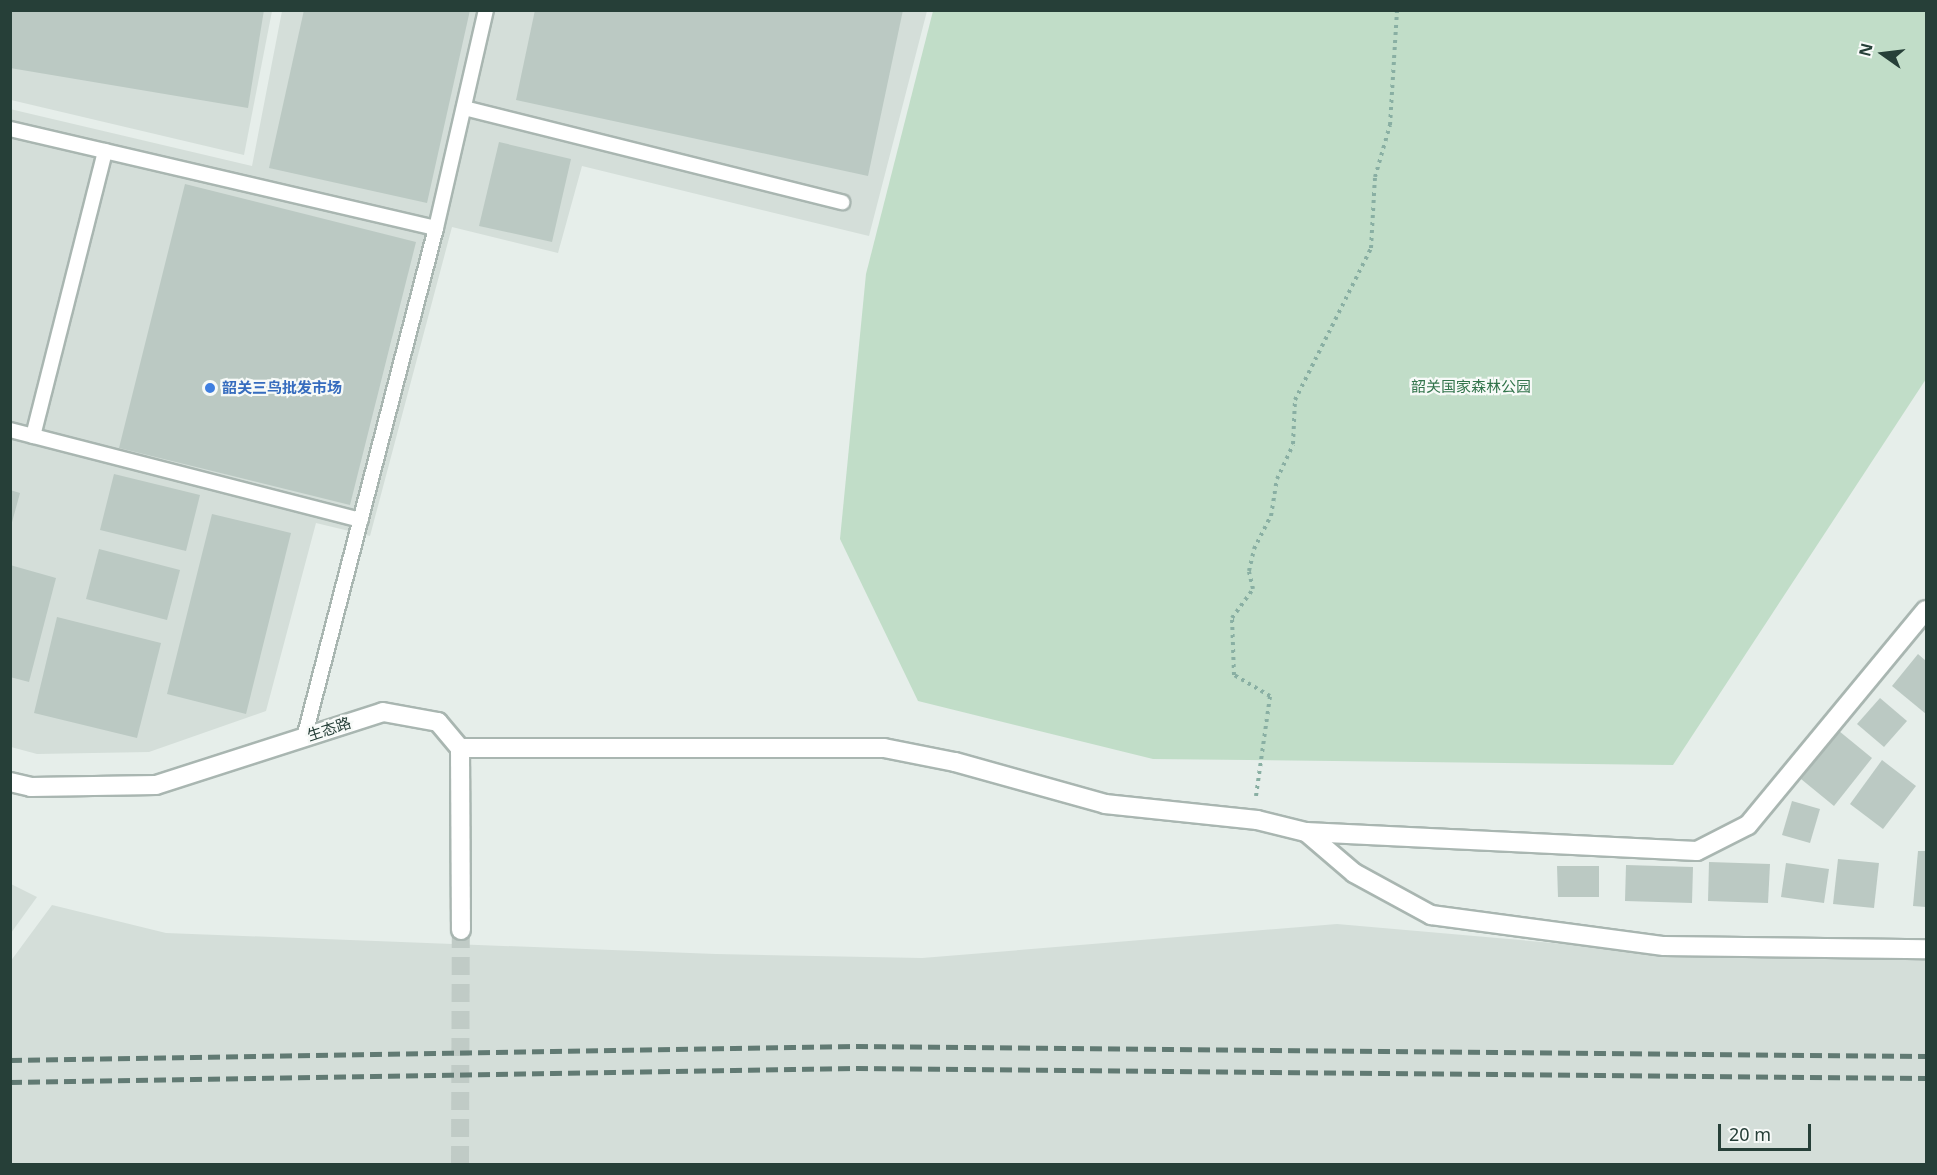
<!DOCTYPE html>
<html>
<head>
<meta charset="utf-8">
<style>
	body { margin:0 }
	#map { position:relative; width:1937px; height:1175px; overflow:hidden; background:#e6eeea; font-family:"Noto Sans","Noto Sans SC",sans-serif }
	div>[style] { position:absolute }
	.built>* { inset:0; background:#d4ded9 }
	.green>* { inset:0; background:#c1ddc8 }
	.building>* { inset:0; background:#bbc9c3 }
	.secondary-tunnel>* { height:18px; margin-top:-9px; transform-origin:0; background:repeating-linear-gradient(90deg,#c0cbc6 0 18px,transparent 0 27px) }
	.path>* { height:4px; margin-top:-2px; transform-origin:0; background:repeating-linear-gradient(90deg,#89afa3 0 3px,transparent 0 7.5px) }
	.roads { filter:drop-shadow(2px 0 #a9b6b1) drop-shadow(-2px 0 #a9b6b1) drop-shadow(0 2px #a9b6b1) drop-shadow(0 -2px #a9b6b1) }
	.lane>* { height:14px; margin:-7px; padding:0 7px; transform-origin:7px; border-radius:7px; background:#fff }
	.street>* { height:18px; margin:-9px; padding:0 9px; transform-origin:9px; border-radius:9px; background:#fff }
	.secondary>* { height:18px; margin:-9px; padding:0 9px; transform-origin:9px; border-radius:9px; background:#fff }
	.rail>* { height:4.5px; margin-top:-2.25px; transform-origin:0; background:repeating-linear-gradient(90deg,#617a73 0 12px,transparent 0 18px) }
	.dots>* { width:16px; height:16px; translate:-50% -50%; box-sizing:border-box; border:3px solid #f7faf8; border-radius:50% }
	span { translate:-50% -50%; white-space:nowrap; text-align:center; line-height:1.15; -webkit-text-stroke:4.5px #f7faf8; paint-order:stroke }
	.park-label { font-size:15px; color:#32744b }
	.shop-label { font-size:15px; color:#366cbe; font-weight:700 }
	.left { translate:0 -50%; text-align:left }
	.street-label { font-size:15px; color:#263f38 }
	.frame { position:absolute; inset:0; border:12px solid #263f38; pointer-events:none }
	.north { position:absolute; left:1853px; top:24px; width:60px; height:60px; -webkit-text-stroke:4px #f7faf8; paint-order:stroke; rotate:284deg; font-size:16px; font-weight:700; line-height:24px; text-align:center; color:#263f38 }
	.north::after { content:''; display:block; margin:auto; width:21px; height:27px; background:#263f38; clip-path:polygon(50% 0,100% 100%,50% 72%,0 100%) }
	.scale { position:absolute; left:1718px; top:1124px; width:93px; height:27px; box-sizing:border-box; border:3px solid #263f38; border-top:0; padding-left:8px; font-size:18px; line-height:21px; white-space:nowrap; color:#263f38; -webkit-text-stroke:4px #f7faf8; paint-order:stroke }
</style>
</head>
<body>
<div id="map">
	<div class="built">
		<div style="clip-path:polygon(11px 11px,272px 11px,244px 155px,11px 100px)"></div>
		<div style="clip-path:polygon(282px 11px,927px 11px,869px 236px,582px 166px,558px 253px,452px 227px,370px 536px,316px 523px,266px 711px,149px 752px,37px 754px,11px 747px,10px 109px,252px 166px)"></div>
		<div style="clip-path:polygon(11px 884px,37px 897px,11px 933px)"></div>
		<div style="clip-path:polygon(52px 905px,166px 933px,716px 954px,922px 958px,1337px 924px,1667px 953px,1926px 956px,1926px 1164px,11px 1164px,10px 962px)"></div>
	</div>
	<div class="green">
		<div style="clip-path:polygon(933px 11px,1926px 11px,1926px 379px,1673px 765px,1153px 759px,918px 701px,840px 539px,866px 274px)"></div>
	</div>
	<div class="building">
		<div style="clip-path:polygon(11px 10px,264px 10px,248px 108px,10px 68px)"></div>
		<div style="clip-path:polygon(304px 10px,470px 10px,427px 203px,269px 168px)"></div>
		<div style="clip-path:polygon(535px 10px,903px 10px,868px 176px,516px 100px)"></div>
		<div style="clip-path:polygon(499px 142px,571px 159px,552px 242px,479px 226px)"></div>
		<div style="clip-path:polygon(185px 184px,416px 242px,350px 505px,119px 448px)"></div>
		<div style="clip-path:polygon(114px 474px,200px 495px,186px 551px,100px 530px)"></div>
		<div style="clip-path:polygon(10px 490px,20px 493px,11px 526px,10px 526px)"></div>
		<div style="clip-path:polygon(212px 514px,291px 533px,246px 714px,167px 694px)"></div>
		<div style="clip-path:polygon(99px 549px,180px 570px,167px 620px,86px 599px)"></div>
		<div style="clip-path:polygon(10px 565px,56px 578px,29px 682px,10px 677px)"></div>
		<div style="clip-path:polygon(57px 617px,161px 643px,137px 738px,34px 713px)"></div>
		<div style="clip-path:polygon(1918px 654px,1926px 661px,1926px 714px,1892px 686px)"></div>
		<div style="clip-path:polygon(1880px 698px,1907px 721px,1884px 747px,1857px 724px)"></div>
		<div style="clip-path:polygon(1839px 731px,1872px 758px,1834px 806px,1801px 779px)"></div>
		<div style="clip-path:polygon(1882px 760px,1916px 786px,1883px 829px,1850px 804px)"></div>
		<div style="clip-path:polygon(1792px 801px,1820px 809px,1810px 843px,1782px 835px)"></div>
		<div style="clip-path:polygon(1918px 851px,1926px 851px,1926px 907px,1913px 906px)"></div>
		<div style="clip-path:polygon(1838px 859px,1879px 863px,1874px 908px,1833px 904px)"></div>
		<div style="clip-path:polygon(1709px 862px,1770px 864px,1768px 903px,1708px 901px)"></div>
		<div style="clip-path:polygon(1786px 863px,1829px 869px,1824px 903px,1781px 897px)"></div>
		<div style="clip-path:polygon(1626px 865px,1693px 867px,1692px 903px,1625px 901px)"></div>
		<div style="clip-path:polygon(1557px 866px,1599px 866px,1599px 897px,1558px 897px)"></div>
	</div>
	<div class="secondary-tunnel">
		<div style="left:460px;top:1164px;width:234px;rotate:-89.8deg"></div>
	</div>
	<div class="path">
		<div style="left:1256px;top:796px;width:101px;rotate:-82deg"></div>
		<div style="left:1270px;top:696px;width:42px;rotate:-149.7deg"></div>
		<div style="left:1234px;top:675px;width:57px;rotate:-92deg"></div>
		<div style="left:1232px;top:618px;width:36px;rotate:-54deg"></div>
		<div style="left:1253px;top:589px;width:18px;rotate:-103deg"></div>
		<div style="left:1249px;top:571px;width:23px;rotate:-77deg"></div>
		<div style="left:1254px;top:549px;width:37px;rotate:-63deg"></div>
		<div style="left:1271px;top:516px;width:37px;rotate:-81deg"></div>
		<div style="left:1277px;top:479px;width:38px;rotate:-65deg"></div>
		<div style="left:1293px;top:444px;width:44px;rotate:-87.4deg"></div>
		<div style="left:1295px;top:400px;width:170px;rotate:-63.4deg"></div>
		<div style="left:1371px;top:248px;width:71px;rotate:-86.8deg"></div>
		<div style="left:1375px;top:177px;width:54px;rotate:-73.9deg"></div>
		<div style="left:1390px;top:125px;width:115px;rotate:-86.5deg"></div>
	</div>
	<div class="roads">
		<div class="lane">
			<div style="left:464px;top:108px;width:390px;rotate:14deg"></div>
			<div style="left:10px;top:129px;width:437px;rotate:13.1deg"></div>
			<div style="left:436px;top:228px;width:527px;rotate:104.51deg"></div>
			<div style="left:436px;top:228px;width:224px;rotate:-77.1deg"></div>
			<div style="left:10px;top:430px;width:362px;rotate:14.4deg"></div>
			<div style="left:33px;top:436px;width:294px;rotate:-75.8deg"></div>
		</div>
		<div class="street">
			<div style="left:460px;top:748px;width:424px"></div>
			<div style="left:884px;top:748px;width:72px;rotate:11.2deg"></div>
			<div style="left:955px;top:762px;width:156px;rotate:15.6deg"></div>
			<div style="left:1105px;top:804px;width:153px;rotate:6deg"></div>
			<div style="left:1257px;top:820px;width:50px;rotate:13.8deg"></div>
			<div style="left:1306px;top:832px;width:63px;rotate:40.5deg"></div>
			<div style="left:1354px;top:873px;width:88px;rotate:28.6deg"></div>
			<div style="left:1431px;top:915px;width:235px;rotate:7.6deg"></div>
			<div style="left:1664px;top:946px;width:262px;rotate:0.7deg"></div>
			<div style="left:1306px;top:832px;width:391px;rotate:2.8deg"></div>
			<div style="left:1697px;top:851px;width:57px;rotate:-27deg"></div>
			<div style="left:1748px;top:825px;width:279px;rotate:-50.4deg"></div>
		</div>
		<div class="secondary">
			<div style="left:10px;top:782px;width:22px;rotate:13deg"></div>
			<div style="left:31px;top:787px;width:125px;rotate:-0.9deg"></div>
			<div style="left:156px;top:785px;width:238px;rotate:-17.8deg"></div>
			<div style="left:383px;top:712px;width:56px;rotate:10.3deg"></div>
			<div style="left:438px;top:722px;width:34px;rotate:50deg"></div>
			<div style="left:460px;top:748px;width:182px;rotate:89.7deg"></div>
		</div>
	</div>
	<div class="rail">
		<div style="left:10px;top:1060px;width:846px;rotate:-0.95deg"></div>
		<div style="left:856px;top:1046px;width:1070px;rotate:0.54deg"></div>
		<div style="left:10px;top:1082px;width:846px;rotate:-0.95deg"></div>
		<div style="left:856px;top:1068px;width:1070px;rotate:0.54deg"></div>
	</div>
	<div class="dots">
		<div style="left:210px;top:388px;background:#3f7fe0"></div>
	</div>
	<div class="park-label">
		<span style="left:1471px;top:387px">韶关国家森林公园</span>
	</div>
	<div class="shop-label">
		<span class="left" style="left:222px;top:388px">韶关三鸟批发市场</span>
	</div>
	<div class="street-label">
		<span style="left:329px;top:729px;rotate:-18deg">生态路</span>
	</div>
	<div class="frame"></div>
	<div class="north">N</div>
	<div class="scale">20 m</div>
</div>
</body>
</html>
